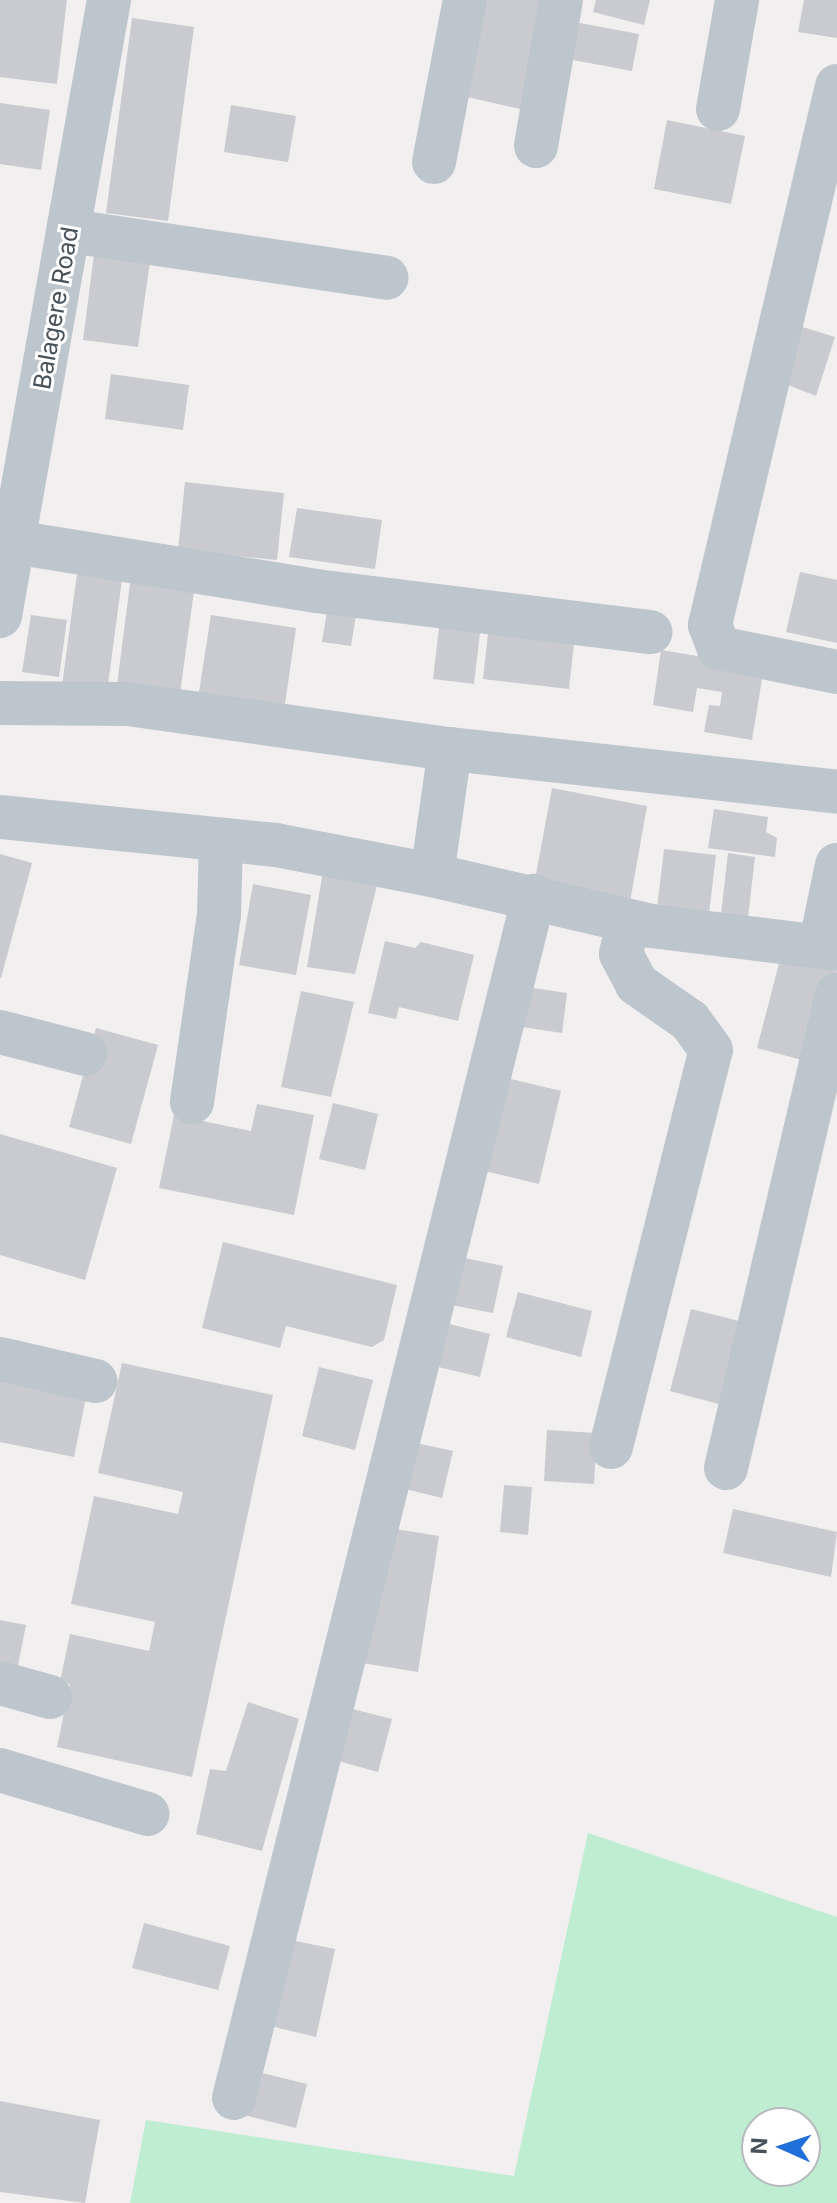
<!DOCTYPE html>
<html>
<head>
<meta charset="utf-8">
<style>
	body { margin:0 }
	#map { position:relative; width:837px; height:2203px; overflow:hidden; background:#f1efef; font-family:Inter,sans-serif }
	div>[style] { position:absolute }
	.green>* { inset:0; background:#bfedd1 }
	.building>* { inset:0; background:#c9cbd1 }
	.minor>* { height:44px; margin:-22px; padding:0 22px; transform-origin:22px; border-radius:22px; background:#bec6cd }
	span { translate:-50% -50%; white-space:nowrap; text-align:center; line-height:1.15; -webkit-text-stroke:6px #fff; paint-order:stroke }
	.street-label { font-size:24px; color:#48525b }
	.north { position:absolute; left:741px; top:2107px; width:80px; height:80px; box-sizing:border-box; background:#fff; border:2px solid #b6babd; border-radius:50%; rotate:273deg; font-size:22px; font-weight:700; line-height:32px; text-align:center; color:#48525b }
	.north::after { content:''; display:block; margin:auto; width:28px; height:36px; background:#2170d9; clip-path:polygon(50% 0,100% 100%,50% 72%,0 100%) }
</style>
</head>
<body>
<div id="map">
	<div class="green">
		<div style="clip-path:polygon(evenodd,588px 1833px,837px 1917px,837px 2203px,130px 2203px,146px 2120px,514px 2176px,588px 1833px,757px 2123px,805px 2123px,805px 2171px,757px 2171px,757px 2123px)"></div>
	</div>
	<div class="building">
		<div style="clip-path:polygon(0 0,67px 0,57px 84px,0 77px)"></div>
		<div style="clip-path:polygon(470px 0,555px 0,529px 111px,449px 93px)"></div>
		<div style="clip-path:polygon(596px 0,650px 0,644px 25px,593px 12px)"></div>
		<div style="clip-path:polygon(804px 0,837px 0,837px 38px,798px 32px)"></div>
		<div style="clip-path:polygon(132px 18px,194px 27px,168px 221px,106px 213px)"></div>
		<div style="clip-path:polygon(564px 20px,639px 34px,632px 71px,557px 57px)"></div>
		<div style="clip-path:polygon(0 103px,50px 110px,41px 170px,0 164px)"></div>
		<div style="clip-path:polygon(231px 105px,296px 116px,288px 162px,224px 152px)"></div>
		<div style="clip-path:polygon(667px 120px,745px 136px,731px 204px,654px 189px)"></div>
		<div style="clip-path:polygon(96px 239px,152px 247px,138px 347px,83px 340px)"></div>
		<div style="clip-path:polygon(796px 325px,835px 337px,816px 396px,780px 382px)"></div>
		<div style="clip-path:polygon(111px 374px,189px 385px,183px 430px,105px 419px)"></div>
		<div style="clip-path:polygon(185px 482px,284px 493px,277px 560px,178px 550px)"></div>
		<div style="clip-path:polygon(297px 508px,382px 520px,375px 569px,289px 557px)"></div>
		<div style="clip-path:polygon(78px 566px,123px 572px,107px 692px,62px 686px)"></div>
		<div style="clip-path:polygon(800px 572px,837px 580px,837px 643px,786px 632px)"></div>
		<div style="clip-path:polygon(131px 576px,195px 584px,180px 693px,117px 685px)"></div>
		<div style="clip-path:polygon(328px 605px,357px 609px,351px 646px,322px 642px)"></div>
		<div style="clip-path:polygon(31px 615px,67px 620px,59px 677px,22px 672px)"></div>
		<div style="clip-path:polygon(211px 615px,296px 628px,284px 711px,198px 698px)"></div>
		<div style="clip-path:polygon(440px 619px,481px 624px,474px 684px,433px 679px)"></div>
		<div style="clip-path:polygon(489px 625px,575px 635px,569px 689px,483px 679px)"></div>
		<div style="clip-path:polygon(661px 650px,764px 667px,752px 740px,704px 732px,709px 705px,720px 706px,722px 692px,697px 688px,693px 712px,653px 705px)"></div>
		<div style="clip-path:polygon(552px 788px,647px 806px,630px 902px,534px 885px)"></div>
		<div style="clip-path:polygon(714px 809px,768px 817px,766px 832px,777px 838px,775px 857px,708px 848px)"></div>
		<div style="clip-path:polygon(664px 849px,716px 855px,708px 922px,656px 916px)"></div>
		<div style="clip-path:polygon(728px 853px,755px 857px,747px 926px,720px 923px)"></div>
		<div style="clip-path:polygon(0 854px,32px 863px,1px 978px,0 978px)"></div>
		<div style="clip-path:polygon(323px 871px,378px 881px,355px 974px,307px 967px)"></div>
		<div style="clip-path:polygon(253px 884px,311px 895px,296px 975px,239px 965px)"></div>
		<div style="clip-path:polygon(385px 941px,415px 948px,421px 942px,474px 955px,458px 1021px,399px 1007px,396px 1019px,368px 1013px)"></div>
		<div style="clip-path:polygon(781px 956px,837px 971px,813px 1063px,757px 1048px)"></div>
		<div style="clip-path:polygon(520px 986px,567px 993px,562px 1033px,515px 1026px)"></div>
		<div style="clip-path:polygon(301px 991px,354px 1002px,331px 1097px,281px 1087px)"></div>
		<div style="clip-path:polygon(96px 1028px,158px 1045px,131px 1144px,69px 1127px)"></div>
		<div style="clip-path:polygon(499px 1076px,561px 1091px,539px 1184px,476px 1169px)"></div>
		<div style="clip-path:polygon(333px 1103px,378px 1114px,365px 1170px,319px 1159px)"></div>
		<div style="clip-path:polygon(257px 1104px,314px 1115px,294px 1215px,159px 1188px,174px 1115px,251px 1131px)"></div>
		<div style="clip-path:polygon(0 1134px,117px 1168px,85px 1280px,0 1255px)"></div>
		<div style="clip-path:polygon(223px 1242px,397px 1285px,384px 1340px,372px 1347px,286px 1326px,280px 1348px,202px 1328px)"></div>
		<div style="clip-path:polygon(451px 1255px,503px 1266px,493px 1313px,441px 1303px)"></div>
		<div style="clip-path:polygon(518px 1292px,592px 1311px,581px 1357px,506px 1337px)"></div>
		<div style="clip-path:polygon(691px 1309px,747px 1323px,726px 1406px,670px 1391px)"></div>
		<div style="clip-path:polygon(433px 1320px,490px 1334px,480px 1377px,422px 1363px)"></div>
		<div style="clip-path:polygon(122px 1363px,273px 1395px,192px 1777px,57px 1747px,70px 1684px,60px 1682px,70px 1634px,149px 1651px,155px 1622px,71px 1604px,94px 1496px,178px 1514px,183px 1492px,98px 1473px)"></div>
		<div style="clip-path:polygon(319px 1367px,373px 1380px,355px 1450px,302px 1436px)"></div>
		<div style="clip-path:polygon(0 1370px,88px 1387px,74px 1457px,0 1442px)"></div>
		<div style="clip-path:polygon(547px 1430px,597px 1433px,594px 1484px,544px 1481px)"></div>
		<div style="clip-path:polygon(412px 1442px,453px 1451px,442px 1498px,401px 1488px)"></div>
		<div style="clip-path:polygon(504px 1485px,532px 1487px,528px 1535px,500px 1532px)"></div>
		<div style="clip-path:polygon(733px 1509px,837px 1532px,831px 1577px,723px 1553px)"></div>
		<div style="clip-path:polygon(383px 1527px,439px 1536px,418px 1672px,362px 1663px)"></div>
		<div style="clip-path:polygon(0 1620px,26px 1625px,18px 1665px,0 1662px)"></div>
		<div style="clip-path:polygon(248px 1702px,299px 1719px,262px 1851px,196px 1834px,210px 1769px,226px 1771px)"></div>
		<div style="clip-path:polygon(341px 1706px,392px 1719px,378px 1772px,327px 1758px)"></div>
		<div style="clip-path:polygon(144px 1923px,230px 1946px,218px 1990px,132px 1968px)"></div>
		<div style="clip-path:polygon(280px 1938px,335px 1949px,316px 2037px,262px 2024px)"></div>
		<div style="clip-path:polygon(246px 2069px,307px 2084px,296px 2128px,236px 2113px)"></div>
		<div style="clip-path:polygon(0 2101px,100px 2120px,85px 2203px,0 2192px)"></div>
	</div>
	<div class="minor">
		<div style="left:837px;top:86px;width:554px;rotate:103.26deg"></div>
		<div style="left:710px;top:625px;width:25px;rotate:69deg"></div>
		<div style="left:719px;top:648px;width:120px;rotate:11.5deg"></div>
		<div style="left:718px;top:109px;width:111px;rotate:-80.1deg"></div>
		<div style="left:536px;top:146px;width:148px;rotate:-80.3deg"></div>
		<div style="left:434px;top:162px;width:165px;rotate:-79.2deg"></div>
		<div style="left:70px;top:231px;width:320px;rotate:8.4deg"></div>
		<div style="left:14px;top:542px;width:306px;rotate:9.2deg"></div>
		<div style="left:316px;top:591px;width:337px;rotate:7deg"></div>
		<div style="left:0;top:616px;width:626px;rotate:-79.97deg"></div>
		<div style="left:0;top:703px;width:128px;rotate:0.4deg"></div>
		<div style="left:128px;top:704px;width:325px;rotate:8deg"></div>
		<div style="left:450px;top:749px;width:127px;rotate:98.1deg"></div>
		<div style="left:432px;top:875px;width:225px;rotate:13.1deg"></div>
		<div style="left:651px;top:926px;width:187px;rotate:7deg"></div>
		<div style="left:450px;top:749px;width:389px;rotate:6.3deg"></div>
		<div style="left:0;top:817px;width:277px;rotate:5.8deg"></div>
		<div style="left:276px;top:845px;width:159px;rotate:10.9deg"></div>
		<div style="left:820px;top:947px;width:84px;rotate:-78.3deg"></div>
		<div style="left:0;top:1032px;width:88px;rotate:14.5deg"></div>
		<div style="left:192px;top:1102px;width:189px;rotate:-81.8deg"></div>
		<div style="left:219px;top:915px;width:75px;rotate:-88.5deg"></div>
		<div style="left:0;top:1359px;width:98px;rotate:13deg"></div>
		<div style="left:611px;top:1447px;width:409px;rotate:-75.9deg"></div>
		<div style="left:711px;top:1050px;width:36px;rotate:-126deg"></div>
		<div style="left:690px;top:1021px;width:65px;rotate:-145.1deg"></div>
		<div style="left:637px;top:984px;width:34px;rotate:-118deg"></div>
		<div style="left:621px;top:954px;width:33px;rotate:-78deg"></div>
		<div style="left:726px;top:1468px;width:486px;rotate:-76.8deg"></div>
		<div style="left:0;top:1683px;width:52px;rotate:15.6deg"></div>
		<div style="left:0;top:1770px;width:154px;rotate:16.6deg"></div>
		<div style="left:234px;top:2098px;width:1239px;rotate:-75.99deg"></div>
	</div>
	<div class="street-label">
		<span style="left:56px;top:308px;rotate:-80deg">Balagere Road</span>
	</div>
	<div class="north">N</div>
</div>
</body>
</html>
